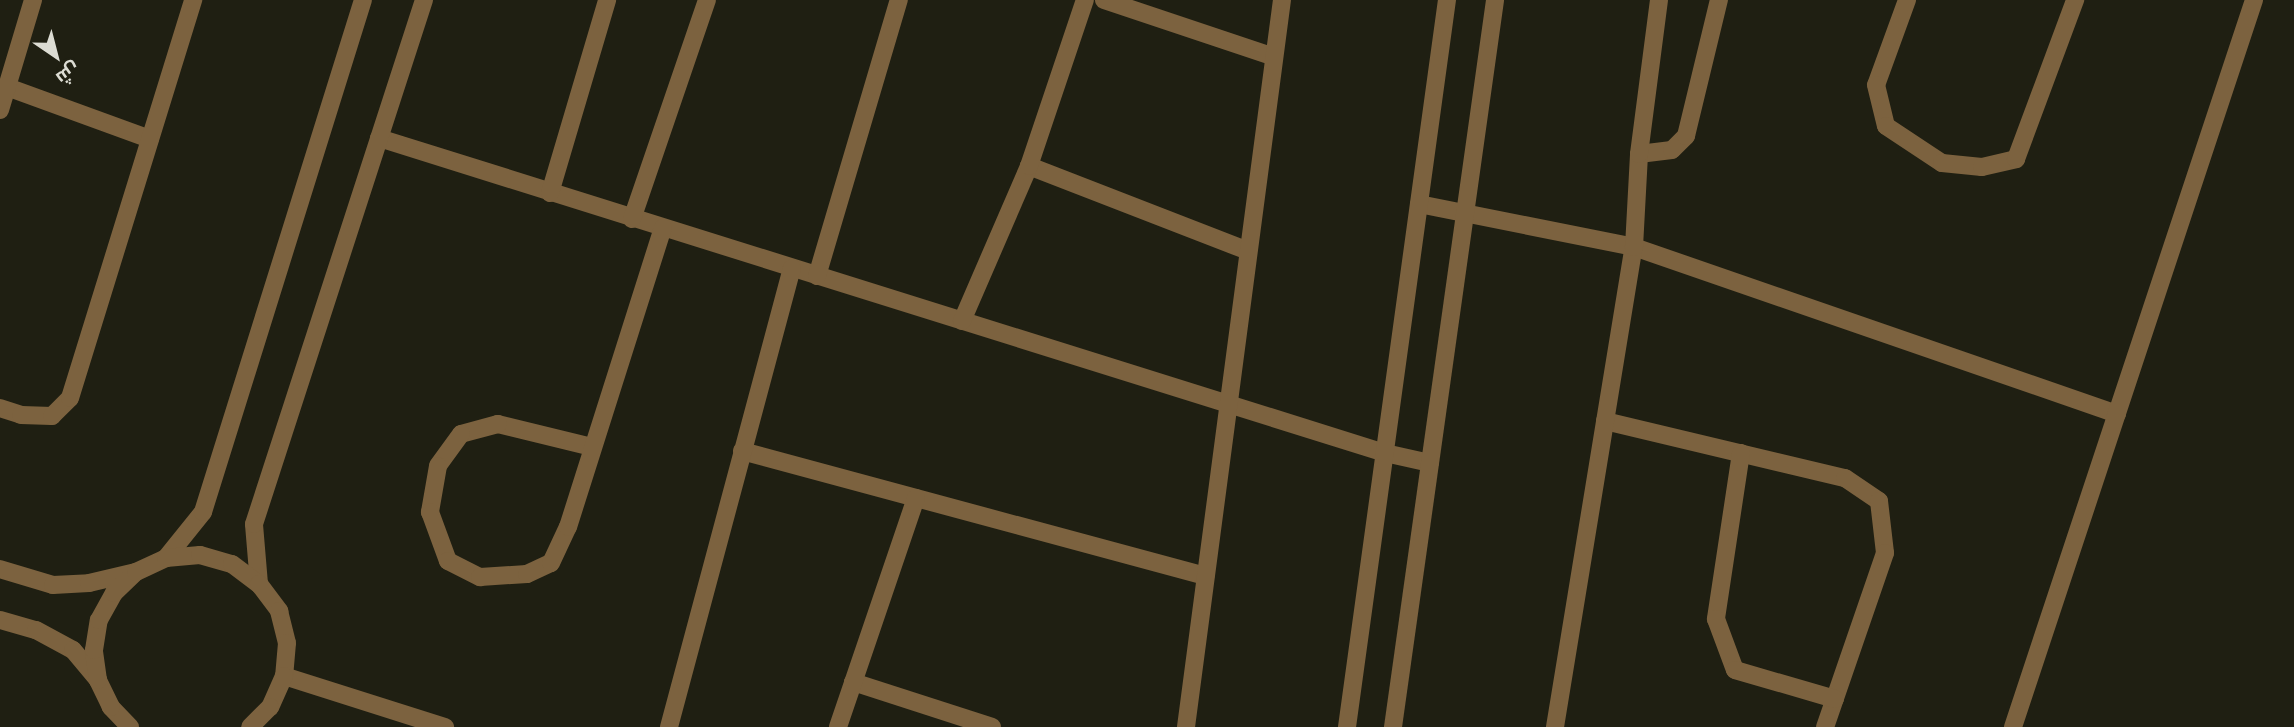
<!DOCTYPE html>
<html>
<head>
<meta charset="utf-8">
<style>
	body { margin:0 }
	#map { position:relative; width:2294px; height:727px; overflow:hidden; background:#1f1f12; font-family:"Fira Sans",Cairo,sans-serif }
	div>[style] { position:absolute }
	.minor>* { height:18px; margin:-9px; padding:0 9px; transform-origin:9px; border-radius:9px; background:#7c623f }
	span { translate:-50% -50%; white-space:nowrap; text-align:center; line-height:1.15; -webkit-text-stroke:5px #1f1f12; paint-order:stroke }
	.north { position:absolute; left:21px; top:21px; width:70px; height:70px; -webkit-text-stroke:5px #1f1f12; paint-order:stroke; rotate:145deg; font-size:19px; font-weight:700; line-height:28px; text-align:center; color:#dcdcd3 }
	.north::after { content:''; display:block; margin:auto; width:24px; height:32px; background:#dcdcd3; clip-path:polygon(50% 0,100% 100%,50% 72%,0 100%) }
</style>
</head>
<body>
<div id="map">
	<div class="minor">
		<div style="left:1104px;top:0;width:179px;rotate:18.5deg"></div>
		<div style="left:1907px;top:0;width:90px;rotate:110deg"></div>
		<div style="left:1876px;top:85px;width:42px;rotate:76.3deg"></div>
		<div style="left:1886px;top:126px;width:67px;rotate:33.5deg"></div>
		<div style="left:1942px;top:163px;width:40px;rotate:5.7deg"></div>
		<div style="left:1982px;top:167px;width:35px;rotate:-13deg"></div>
		<div style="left:2016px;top:159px;width:170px;rotate:-69.6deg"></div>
		<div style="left:7px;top:87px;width:152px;rotate:20deg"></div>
		<div style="left:0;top:110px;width:115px;rotate:-73.3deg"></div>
		<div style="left:379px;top:138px;width:1054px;rotate:17.39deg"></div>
		<div style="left:1385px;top:453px;width:46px;rotate:12.5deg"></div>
		<div style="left:1639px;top:154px;width:33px;rotate:-7deg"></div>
		<div style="left:1672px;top:150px;width:20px;rotate:-45deg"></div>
		<div style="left:1686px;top:136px;width:140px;rotate:-76.4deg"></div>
		<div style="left:1029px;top:166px;width:235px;rotate:21.2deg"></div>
		<div style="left:550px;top:193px;width:201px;rotate:-73.5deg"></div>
		<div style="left:1419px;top:204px;width:219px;rotate:11.3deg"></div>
		<div style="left:1634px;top:247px;width:511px;rotate:19.07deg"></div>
		<div style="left:632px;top:219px;width:231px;rotate:-71.1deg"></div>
		<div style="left:817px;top:276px;width:288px;rotate:-73.5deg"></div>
		<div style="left:962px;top:321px;width:169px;rotate:-66.6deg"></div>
		<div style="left:1029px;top:166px;width:175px;rotate:-71.4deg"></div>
		<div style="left:0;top:408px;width:22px;rotate:18deg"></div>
		<div style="left:21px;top:415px;width:31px;rotate:2deg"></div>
		<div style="left:52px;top:416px;width:25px;rotate:-45deg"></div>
		<div style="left:70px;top:398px;width:417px;rotate:-72.8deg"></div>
		<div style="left:1605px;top:421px;width:247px;rotate:13.4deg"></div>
		<div style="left:1845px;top:478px;width:41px;rotate:34.1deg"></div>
		<div style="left:1879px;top:501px;width:52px;rotate:83.4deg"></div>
		<div style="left:1885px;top:553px;width:184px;rotate:109deg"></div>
		<div style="left:592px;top:447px;width:97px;rotate:-166.3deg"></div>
		<div style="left:498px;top:424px;width:38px;rotate:165deg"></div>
		<div style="left:461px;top:434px;width:39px;rotate:126deg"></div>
		<div style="left:438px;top:466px;width:47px;rotate:99.9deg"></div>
		<div style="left:430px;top:512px;width:52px;rotate:69.8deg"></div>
		<div style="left:448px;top:561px;width:36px;rotate:27deg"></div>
		<div style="left:480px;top:577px;width:47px;rotate:-3.7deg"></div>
		<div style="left:527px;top:574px;width:26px;rotate:-25deg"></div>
		<div style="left:551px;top:563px;width:40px;rotate:-65deg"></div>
		<div style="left:568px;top:527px;width:314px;rotate:-72.4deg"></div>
		<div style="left:742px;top:451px;width:480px;rotate:15.1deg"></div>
		<div style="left:1741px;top:453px;width:168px;rotate:98.6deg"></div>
		<div style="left:1716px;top:619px;width:54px;rotate:69.6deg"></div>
		<div style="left:1735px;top:670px;width:104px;rotate:16.2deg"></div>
		<div style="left:166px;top:558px;width:59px;rotate:-51.2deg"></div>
		<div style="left:203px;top:512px;width:536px;rotate:-72.65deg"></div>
		<div style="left:0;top:569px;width:55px;rotate:16.8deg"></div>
		<div style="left:53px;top:585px;width:36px;rotate:-3deg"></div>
		<div style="left:89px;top:583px;width:48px;rotate:-13.2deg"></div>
		<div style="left:259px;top:584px;width:60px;rotate:-94.8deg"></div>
		<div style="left:254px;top:524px;width:551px;rotate:-72.03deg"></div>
		<div style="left:0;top:620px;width:37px;rotate:16deg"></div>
		<div style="left:36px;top:630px;width:42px;rotate:28.4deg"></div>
		<div style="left:73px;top:650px;width:39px;rotate:50deg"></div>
		<div style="left:284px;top:676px;width:169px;rotate:17.6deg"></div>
		<div style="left:853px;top:682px;width:146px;rotate:17.9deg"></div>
		<div style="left:130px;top:727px;width:28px;rotate:-134deg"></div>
		<div style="left:111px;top:707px;width:30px;rotate:-116deg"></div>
		<div style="left:98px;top:680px;width:30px;rotate:-98deg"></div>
		<div style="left:94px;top:650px;width:30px;rotate:-81deg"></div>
		<div style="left:99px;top:620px;width:31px;rotate:-61deg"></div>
		<div style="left:114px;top:593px;width:30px;rotate:-44deg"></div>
		<div style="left:136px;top:572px;width:33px;rotate:-25deg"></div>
		<div style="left:166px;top:558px;width:34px;rotate:-5deg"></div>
		<div style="left:200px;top:555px;width:33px;rotate:16deg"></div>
		<div style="left:232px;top:564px;width:34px;rotate:37deg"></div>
		<div style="left:259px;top:584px;width:34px;rotate:53deg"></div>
		<div style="left:279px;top:611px;width:33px;rotate:76deg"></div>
		<div style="left:287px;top:643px;width:33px;rotate:95deg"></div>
		<div style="left:284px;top:676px;width:34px;rotate:114deg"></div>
		<div style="left:270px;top:707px;width:28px;rotate:135deg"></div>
		<div style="left:669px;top:727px;width:475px;rotate:-75deg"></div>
		<div style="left:838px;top:727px;width:242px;rotate:-71.2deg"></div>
		<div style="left:1186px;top:727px;width:733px;rotate:-82.48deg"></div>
		<div style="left:1347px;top:727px;width:734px;rotate:-82.17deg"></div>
		<div style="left:1393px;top:727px;width:734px;rotate:-82.01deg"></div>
		<div style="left:1555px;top:727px;width:486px;rotate:-80.7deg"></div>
		<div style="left:1634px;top:247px;width:93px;rotate:-86.9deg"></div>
		<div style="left:1639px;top:154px;width:155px;rotate:-82.6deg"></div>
		<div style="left:2013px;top:727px;width:766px;rotate:-71.66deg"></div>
	</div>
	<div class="north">ش</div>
</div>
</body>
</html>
